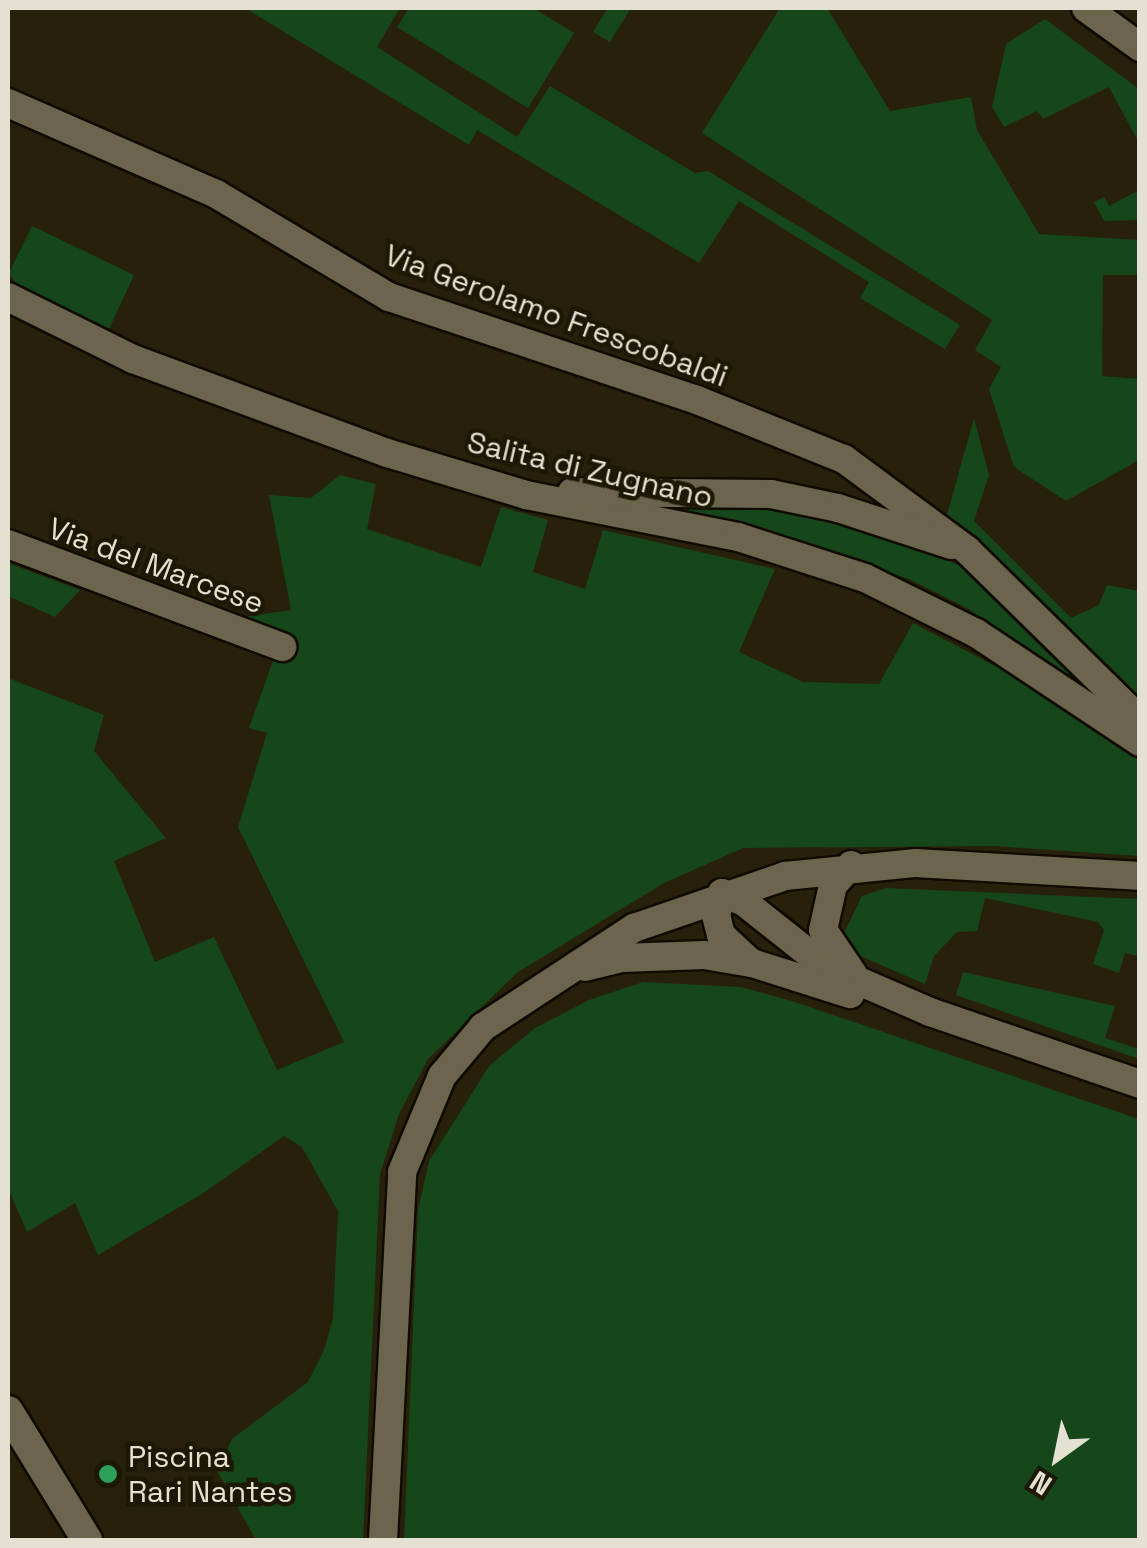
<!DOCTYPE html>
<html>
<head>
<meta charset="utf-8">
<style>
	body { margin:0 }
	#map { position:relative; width:1147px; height:1548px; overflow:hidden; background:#27210b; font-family:"Space Grotesk",sans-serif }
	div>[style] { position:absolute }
	.green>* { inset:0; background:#16471a }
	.roads { filter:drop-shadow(2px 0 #100a00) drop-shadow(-2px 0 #100a00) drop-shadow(0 2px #100a00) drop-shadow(0 -2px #100a00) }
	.street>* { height:28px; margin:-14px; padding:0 14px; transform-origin:14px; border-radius:14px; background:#6b654d }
	.secondary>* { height:30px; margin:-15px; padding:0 15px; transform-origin:15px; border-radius:15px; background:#6b654d }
	.dots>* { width:28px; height:28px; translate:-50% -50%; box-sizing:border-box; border:5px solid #1d1803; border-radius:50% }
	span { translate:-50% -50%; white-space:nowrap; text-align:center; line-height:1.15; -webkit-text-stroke:9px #1d1803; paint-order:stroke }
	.street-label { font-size:30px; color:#e4e1d3 }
	.poi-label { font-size:30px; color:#e4e1d3 }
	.left { translate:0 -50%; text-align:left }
	.frame { position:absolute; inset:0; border:10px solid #e4e1d3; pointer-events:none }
	.north { position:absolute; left:1007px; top:1408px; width:100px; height:100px; -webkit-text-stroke:8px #1d1803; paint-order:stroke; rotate:213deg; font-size:28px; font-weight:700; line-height:40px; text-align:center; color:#e4e1d3 }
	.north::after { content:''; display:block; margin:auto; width:35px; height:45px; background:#e4e1d3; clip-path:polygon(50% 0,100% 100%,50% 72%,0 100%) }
</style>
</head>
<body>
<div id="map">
	<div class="green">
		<div style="clip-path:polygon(245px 8px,400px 8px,377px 47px,517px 137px,550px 86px,695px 173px,708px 171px,960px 325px,945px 349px,860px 298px,869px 282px,739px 201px,699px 263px,477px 130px,469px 145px)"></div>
		<div style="clip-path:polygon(409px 8px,533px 8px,574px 33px,528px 108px,397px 27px)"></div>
		<div style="clip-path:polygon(608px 8px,631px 8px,610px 42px,593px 32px)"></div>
		<div style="clip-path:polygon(780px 8px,827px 8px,890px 111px,971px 97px,977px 130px,1039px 234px,1139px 240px,1139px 275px,1103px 275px,1102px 376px,1139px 379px,1139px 460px,1066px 501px,1014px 467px,989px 389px,1001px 367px,975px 350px,992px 320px,702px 133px)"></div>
		<div style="clip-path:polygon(1045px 19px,1139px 89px,1139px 143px,1109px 87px,1043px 119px,1037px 111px,1004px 127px,992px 107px,1006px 44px)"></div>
		<div style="clip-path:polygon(1139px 190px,1139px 220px,1104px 221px,1094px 202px,1104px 197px,1109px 206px)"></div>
		<div style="clip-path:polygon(32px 226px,134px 275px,109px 329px,16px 284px,9px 273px)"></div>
		<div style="clip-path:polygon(974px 418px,989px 475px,974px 521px,1071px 618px,1099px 605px,1107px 585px,1139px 591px,1139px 700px,947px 515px)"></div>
		<div style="clip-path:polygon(340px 475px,376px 484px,367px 529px,481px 567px,501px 507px,548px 520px,533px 572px,585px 589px,603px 530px,775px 569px,739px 652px,803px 682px,879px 684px,913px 623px,999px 668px,1139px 757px,1139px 856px,994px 846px,743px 848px,664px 883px,518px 972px,428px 1059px,399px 1114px,380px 1174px,363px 1540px,256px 1540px,217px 1471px,232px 1439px,308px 1382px,324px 1350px,333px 1318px,338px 1211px,302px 1147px,284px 1136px,205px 1192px,98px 1255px,75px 1203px,27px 1232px,8px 1188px,8px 678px,104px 715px,94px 751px,166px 838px,114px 861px,155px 962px,214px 937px,277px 1070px,344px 1042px,238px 827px,267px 733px,249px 728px,276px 652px,238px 624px,243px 617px,291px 610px,269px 495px,311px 498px)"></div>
		<div style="clip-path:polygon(632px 500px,795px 511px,923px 550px,965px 568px,1103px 701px,967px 608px,911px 580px,820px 547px)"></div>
		<div style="clip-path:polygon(8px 563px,80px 590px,55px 617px,8px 596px)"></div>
		<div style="clip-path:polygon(886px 888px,1139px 899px,1139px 956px,1125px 953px,1119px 973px,1093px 964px,1104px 930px,1098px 922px,985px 898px,977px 931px,957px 932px,934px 956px,925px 984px,853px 953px,844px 933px,862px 896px)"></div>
		<div style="clip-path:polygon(963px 972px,1115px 1006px,1105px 1038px,1139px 1049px,1139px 1059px,956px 995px)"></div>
		<div style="clip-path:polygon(643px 982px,741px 987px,792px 1001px,1139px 1119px,1139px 1540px,404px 1540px,418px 1210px,429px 1161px,490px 1065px,535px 1028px,589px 1000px)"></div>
	</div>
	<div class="roads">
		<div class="street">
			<div style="left:1086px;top:8px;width:67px;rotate:35.8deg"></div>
			<div style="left:8px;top:103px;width:227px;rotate:23.6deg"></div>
			<div style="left:216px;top:194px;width:201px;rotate:30.8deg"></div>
			<div style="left:389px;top:297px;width:325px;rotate:18.5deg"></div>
			<div style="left:697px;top:400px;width:158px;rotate:21.9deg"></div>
			<div style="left:844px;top:459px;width:153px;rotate:36.5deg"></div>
			<div style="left:967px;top:550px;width:243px;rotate:44.5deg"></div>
			<div style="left:8px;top:297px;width:140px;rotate:26.4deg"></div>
			<div style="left:133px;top:359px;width:271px;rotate:20.3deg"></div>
			<div style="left:387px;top:453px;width:145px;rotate:16.8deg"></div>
			<div style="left:526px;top:495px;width:216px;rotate:11.2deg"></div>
			<div style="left:738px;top:537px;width:133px;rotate:17.9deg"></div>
			<div style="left:865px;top:578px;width:124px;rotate:26.4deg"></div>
			<div style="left:976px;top:633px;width:197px;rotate:33.6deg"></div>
			<div style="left:572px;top:492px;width:199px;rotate:0.6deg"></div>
			<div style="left:771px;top:494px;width:68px;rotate:11.8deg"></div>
			<div style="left:838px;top:508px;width:119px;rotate:18.1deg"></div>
			<div style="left:8px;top:544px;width:293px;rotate:20.6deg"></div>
			<div style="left:851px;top:865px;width:27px;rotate:132deg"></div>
			<div style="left:833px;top:885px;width:46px;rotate:102.5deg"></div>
			<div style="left:823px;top:930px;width:53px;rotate:55.7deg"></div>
			<div style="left:722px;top:893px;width:24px;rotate:22deg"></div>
			<div style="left:744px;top:902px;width:105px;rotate:38.4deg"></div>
			<div style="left:826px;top:967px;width:113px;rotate:23.4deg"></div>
			<div style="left:930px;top:1012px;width:222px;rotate:18.9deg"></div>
			<div style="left:722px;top:893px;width:23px;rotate:105deg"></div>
			<div style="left:716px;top:915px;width:21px;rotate:76deg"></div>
			<div style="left:721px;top:935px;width:40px;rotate:43deg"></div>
			<div style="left:585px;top:967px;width:38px;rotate:-14deg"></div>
			<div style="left:622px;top:958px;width:82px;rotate:-2.1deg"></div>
			<div style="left:704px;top:955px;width:49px;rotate:9.5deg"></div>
			<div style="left:752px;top:963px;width:103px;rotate:17.6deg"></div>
			<div style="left:383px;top:1540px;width:368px;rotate:-87deg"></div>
			<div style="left:402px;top:1172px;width:104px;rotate:-67.4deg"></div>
			<div style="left:442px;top:1076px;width:64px;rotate:-50.1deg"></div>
			<div style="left:483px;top:1027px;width:181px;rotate:-33.3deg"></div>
			<div style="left:634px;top:928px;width:160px;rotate:-19deg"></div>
			<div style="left:785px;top:876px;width:132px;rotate:-5.7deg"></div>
			<div style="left:916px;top:863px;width:224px;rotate:3.3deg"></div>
		</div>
		<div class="secondary">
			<div style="left:8px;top:1411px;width:151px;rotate:58.5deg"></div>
		</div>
	</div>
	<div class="dots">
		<div style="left:108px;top:1474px;background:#2e9e5b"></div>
	</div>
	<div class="street-label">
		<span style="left:556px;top:316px;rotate:20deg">Via Gerolamo Frescobaldi</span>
		<span style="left:590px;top:470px;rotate:13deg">Salita di Zugnano</span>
		<span style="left:156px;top:566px;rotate:20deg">Via del Marcese</span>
	</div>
	<div class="poi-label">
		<span class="left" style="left:128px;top:1474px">Piscina<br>Rari Nantes</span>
	</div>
	<div class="frame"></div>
	<div class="north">N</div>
</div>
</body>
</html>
